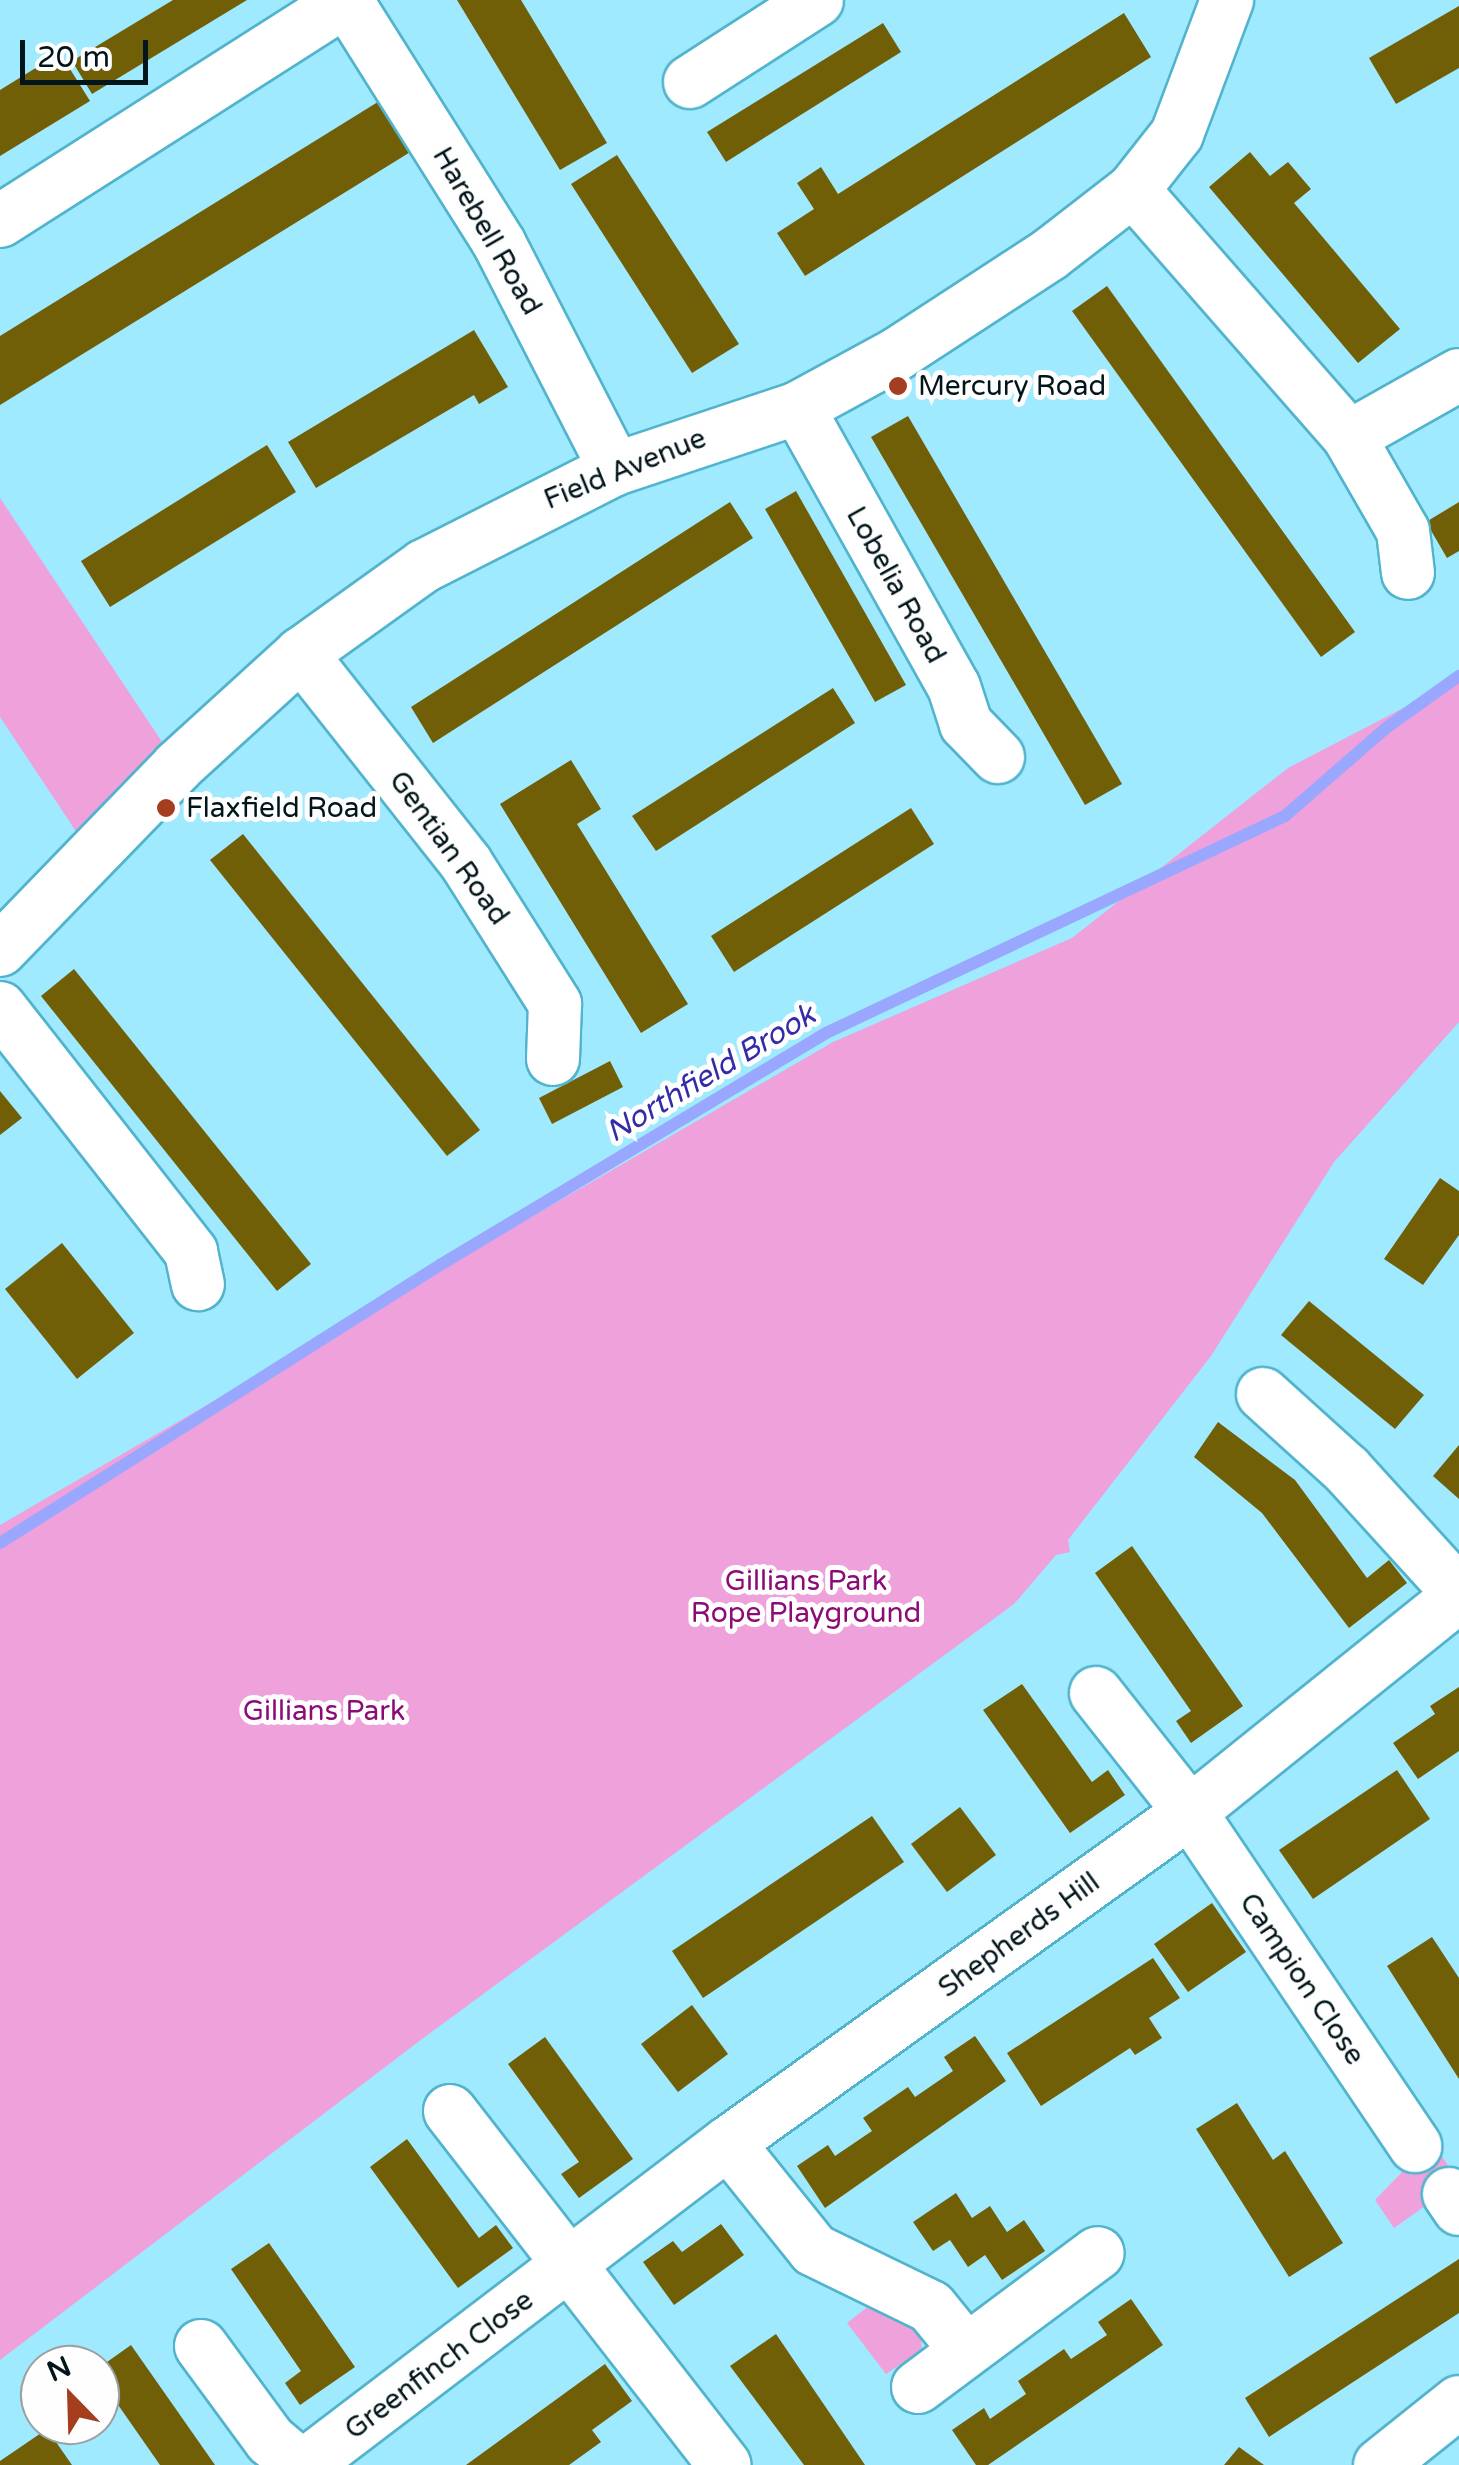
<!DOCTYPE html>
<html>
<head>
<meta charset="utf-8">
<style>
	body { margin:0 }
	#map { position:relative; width:1459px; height:2465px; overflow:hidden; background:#9feafe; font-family:"Varela Round",sans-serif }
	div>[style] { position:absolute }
	.green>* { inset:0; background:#eea1da }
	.stream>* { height:12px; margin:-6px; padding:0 6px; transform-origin:6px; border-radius:6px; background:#9aa7fe }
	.building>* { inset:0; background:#715f07 }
	.roads { filter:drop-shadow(2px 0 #51b4cc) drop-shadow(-2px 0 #51b4cc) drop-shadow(0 2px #51b4cc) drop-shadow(0 -2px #51b4cc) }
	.minor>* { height:52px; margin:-26px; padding:0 26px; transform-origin:26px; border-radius:26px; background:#fff }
	.dots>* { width:28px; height:28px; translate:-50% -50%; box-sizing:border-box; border:5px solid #fefefe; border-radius:50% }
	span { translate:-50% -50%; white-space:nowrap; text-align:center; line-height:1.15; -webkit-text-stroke:10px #fefefe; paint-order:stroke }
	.street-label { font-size:28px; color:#01151a }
	.poi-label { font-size:28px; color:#01151a }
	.left { translate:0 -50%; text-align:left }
	.park-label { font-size:28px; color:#8b0b77 }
	.water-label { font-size:30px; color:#342ca7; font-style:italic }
	.north { position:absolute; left:20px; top:2345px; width:100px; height:100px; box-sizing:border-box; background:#fefefe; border:2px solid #99a1a3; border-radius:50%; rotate:337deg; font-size:28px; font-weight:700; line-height:40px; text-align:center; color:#01151a }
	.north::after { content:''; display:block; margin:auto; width:35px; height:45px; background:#a53d1f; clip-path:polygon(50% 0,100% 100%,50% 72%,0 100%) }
	.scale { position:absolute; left:20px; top:40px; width:128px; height:45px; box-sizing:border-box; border:5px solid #01151a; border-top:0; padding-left:12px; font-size:30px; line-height:35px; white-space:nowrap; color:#01151a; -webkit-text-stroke:8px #fefefe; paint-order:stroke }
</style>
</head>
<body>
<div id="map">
	<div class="green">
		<div style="clip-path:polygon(0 498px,178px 766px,93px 857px,0 717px)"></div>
		<div style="clip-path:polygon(1459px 679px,1459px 1022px,1334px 1162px,1211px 1356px,1068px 1540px,1070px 1552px,1056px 1555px,1014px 1604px,422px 2039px,0 2360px,0 1525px,833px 1042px,1072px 938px,1288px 768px)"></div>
		<div style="clip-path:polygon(1441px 2155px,1459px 2182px,1394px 2228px,1375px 2200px,1406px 2168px,1411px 2175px)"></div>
		<div style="clip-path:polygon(874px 2302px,920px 2328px,922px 2350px,886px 2374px,847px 2323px)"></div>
	</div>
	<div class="stream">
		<div style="left:0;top:1543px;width:520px;rotate:-32.29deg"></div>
		<div style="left:440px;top:1265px;width:450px;rotate:-31deg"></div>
		<div style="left:826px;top:1033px;width:508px;rotate:-25.3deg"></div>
		<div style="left:1285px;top:816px;width:134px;rotate:-41.1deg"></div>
		<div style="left:1386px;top:728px;width:90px;rotate:-35.5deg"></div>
	</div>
	<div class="building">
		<div style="clip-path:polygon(173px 0,247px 0,92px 94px,72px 61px)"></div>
		<div style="clip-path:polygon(457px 0,521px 0,607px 143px,560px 170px)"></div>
		<div style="clip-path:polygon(1459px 6px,1459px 68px,1396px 104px,1369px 58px)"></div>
		<div style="clip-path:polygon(1124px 13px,1151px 57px,805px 276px,777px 233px,814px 209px,797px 183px,821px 167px,838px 194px)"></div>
		<div style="clip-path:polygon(883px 23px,901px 52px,726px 162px,707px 132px)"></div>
		<div style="clip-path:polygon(60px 53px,90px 101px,0 156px,0 90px)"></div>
		<div style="clip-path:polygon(381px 100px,412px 151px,0 405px,0 336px)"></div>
		<div style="clip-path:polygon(1250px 152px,1270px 176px,1288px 162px,1311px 189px,1294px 203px,1400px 329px,1358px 363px,1209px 187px)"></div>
		<div style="clip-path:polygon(617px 155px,739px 344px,692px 373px,571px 184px)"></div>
		<div style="clip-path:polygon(1107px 286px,1355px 632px,1321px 657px,1072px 311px)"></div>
		<div style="clip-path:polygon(474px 330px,508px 387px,479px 404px,474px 395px,316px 488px,288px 442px)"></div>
		<div style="clip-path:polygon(908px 416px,1122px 784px,1085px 805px,871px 437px)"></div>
		<div style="clip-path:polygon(267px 445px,296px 492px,110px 607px,81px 561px)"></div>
		<div style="clip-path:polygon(796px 491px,906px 685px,875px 702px,765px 509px)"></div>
		<div style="clip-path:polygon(730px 502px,753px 538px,433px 743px,411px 707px)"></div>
		<div style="clip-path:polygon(1459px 502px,1459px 551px,1447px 558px,1426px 522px)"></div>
		<div style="clip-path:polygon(833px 688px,855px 723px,656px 851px,632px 816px)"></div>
		<div style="clip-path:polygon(571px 760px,601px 809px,577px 824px,688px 1004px,641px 1033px,500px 804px)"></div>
		<div style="clip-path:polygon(911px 808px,934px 844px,734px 972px,711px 936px)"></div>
		<div style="clip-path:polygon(243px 834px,480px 1130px,447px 1156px,210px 860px)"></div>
		<div style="clip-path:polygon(74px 969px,311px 1264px,277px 1291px,41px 996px)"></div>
		<div style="clip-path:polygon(610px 1061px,623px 1087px,552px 1124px,539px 1098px)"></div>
		<div style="clip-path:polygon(0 1091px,22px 1118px,0 1135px)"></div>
		<div style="clip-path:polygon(1440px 1178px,1459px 1191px,1459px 1235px,1423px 1285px,1384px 1259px)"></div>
		<div style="clip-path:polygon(62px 1243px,134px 1333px,77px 1379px,5px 1289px)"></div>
		<div style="clip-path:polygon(1309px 1301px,1424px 1395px,1395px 1429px,1281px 1335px)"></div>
		<div style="clip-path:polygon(1218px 1422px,1295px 1480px,1367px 1578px,1389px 1560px,1407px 1583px,1349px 1628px,1262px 1513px,1194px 1457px)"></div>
		<div style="clip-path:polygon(1459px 1445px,1459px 1499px,1433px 1476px)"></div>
		<div style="clip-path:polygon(1132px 1546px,1243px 1706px,1191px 1743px,1176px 1721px,1191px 1711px,1095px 1573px)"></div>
		<div style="clip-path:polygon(1022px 1684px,1092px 1782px,1108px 1770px,1125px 1795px,1070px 1833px,983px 1710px)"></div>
		<div style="clip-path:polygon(1459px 1687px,1459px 1751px,1418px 1779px,1393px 1743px,1435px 1714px,1430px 1706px)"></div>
		<div style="clip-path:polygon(1397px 1770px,1430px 1819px,1313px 1899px,1279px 1850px)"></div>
		<div style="clip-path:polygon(960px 1807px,996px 1855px,947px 1892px,911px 1844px)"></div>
		<div style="clip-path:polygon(872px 1816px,904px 1862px,703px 1998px,672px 1951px)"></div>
		<div style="clip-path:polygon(1212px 1903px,1246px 1952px,1188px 1992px,1154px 1944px)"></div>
		<div style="clip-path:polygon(1432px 1937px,1459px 1978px,1459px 2079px,1387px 1966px)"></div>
		<div style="clip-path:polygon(1153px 1958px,1180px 1998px,1149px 2018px,1162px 2038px,1135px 2055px,1130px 2048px,1041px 2106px,1007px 2053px)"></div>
		<div style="clip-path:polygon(692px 2005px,728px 2054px,678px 2092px,641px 2044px)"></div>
		<div style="clip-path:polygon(975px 2036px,1006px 2081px,825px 2208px,797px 2166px,828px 2145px,835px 2156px,872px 2131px,863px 2118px,908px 2087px,915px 2097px,953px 2071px,944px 2057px)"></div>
		<div style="clip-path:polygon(545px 2037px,633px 2159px,579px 2198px,561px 2174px,579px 2162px,508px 2064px)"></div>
		<div style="clip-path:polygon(1237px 2103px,1273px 2160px,1285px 2151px,1343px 2243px,1289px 2277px,1196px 2129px)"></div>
		<div style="clip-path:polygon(407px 2139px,479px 2238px,496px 2225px,513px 2248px,458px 2288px,370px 2167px)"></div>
		<div style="clip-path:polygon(956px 2193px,972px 2218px,990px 2206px,1007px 2232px,1024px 2220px,1045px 2251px,1002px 2280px,985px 2255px,968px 2267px,950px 2240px,933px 2251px,913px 2222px)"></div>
		<div style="clip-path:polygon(721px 2224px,744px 2255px,674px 2305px,643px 2262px,673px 2241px,682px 2252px)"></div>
		<div style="clip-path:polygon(269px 2243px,355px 2367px,300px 2405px,285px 2383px,301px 2371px,231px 2269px)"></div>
		<div style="clip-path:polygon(1459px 2259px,1459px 2313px,1269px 2437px,1245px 2398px)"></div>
		<div style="clip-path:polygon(1131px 2299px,1163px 2345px,988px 2465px,976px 2465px,952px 2430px,984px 2408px,990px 2419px,1026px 2394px,1018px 2381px,1064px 2349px,1071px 2359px,1107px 2335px,1098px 2322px)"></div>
		<div style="clip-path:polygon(776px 2334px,865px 2465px,804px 2465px,730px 2366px)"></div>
		<div style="clip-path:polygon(131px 2345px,215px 2465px,160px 2465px,100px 2379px,100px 2367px)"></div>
		<div style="clip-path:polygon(605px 2364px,632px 2401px,592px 2430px,601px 2442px,569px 2465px,466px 2465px)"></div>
		<div style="clip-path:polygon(47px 2429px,72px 2465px,0 2465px,0 2461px)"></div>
		<div style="clip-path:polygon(1239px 2447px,1264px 2465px,1224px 2465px)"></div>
	</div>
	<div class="roads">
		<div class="minor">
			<div style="left:346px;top:0;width:289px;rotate:57.8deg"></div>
			<div style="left:500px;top:245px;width:252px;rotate:62.8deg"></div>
			<div style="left:690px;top:82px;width:151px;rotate:-32.8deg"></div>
			<div style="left:1133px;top:190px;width:328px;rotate:48.8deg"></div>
			<div style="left:1349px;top:437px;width:108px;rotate:60.1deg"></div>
			<div style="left:1403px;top:531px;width:42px;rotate:83.2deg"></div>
			<div style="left:0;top:221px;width:411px;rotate:-32.5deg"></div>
			<div style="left:798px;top:408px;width:320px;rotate:60.8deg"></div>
			<div style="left:954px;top:687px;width:39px;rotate:72deg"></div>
			<div style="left:966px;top:724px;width:46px;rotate:45.9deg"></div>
			<div style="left:1349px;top:437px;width:126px;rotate:-29.4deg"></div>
			<div style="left:301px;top:654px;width:266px;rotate:51.7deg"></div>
			<div style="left:466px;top:863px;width:167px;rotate:57.7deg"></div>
			<div style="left:555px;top:1004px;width:55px;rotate:92.1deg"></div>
			<div style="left:0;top:950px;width:256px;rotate:-45.9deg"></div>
			<div style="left:178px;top:766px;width:166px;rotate:-42.3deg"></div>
			<div style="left:301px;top:654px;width:151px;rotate:-35.6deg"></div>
			<div style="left:424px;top:566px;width:214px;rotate:-26.9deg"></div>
			<div style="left:615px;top:469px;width:193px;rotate:-18.4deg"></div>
			<div style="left:798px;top:408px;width:113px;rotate:-28.6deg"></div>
			<div style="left:897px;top:354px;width:181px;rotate:-33.1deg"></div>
			<div style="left:1049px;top:255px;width:106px;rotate:-37.7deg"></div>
			<div style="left:1133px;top:190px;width:71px;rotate:-51.8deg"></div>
			<div style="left:1177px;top:134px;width:143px;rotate:-69.5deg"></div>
			<div style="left:0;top:1008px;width:310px;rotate:51.9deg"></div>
			<div style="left:191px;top:1252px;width:33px;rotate:78deg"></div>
			<div style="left:1263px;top:1394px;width:113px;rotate:42.1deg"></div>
			<div style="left:1347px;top:1470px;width:166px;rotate:47.7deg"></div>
			<div style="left:1096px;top:1693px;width:152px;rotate:51.7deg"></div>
			<div style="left:1190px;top:1812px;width:403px;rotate:56deg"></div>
			<div style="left:450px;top:2111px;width:448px;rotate:52.2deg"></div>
			<div style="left:728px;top:2143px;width:137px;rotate:51.2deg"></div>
			<div style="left:814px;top:2250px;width:130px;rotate:26deg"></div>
			<div style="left:931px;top:2307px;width:55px;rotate:50.9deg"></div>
			<div style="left:1449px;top:2194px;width:18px;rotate:56deg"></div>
			<div style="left:201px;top:2346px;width:117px;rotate:53.7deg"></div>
			<div style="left:270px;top:2440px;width:39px;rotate:40deg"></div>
			<div style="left:918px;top:2387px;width:224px;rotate:-36.7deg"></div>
			<div style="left:305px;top:2465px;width:532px;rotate:-37.28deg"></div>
			<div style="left:728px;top:2143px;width:568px;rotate:-35.62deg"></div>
			<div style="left:1190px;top:1812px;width:345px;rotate:-38.8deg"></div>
			<div style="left:1380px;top:2465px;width:101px;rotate:-38.6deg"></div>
		</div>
	</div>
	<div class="dots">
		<div style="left:898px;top:386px;background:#a53d1f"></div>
		<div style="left:166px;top:808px;background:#a53d1f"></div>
	</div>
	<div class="street-label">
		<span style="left:487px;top:231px;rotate:60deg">Harebell Road</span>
		<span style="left:625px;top:469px;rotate:-22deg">Field Avenue</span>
		<span style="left:896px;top:585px;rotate:61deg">Lobelia Road</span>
		<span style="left:449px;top:848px;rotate:54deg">Gentian Road</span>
		<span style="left:1019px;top:1935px;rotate:-36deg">Shepherds Hill</span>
		<span style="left:1302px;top:1979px;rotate:56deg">Campion Close</span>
		<span style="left:439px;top:2365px;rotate:-37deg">Greenfinch Close</span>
	</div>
	<div class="poi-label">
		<span class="left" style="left:918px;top:386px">Mercury Road</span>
		<span class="left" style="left:186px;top:808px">Flaxfield Road</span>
	</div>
	<div class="park-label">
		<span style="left:806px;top:1597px">Gillians Park<br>Rope Playground</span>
		<span style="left:324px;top:1711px">Gillians Park</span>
	</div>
	<div class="water-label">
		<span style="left:711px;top:1074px;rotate:-31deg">Northfield Brook</span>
	</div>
	<div class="north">N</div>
	<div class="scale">20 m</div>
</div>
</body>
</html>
